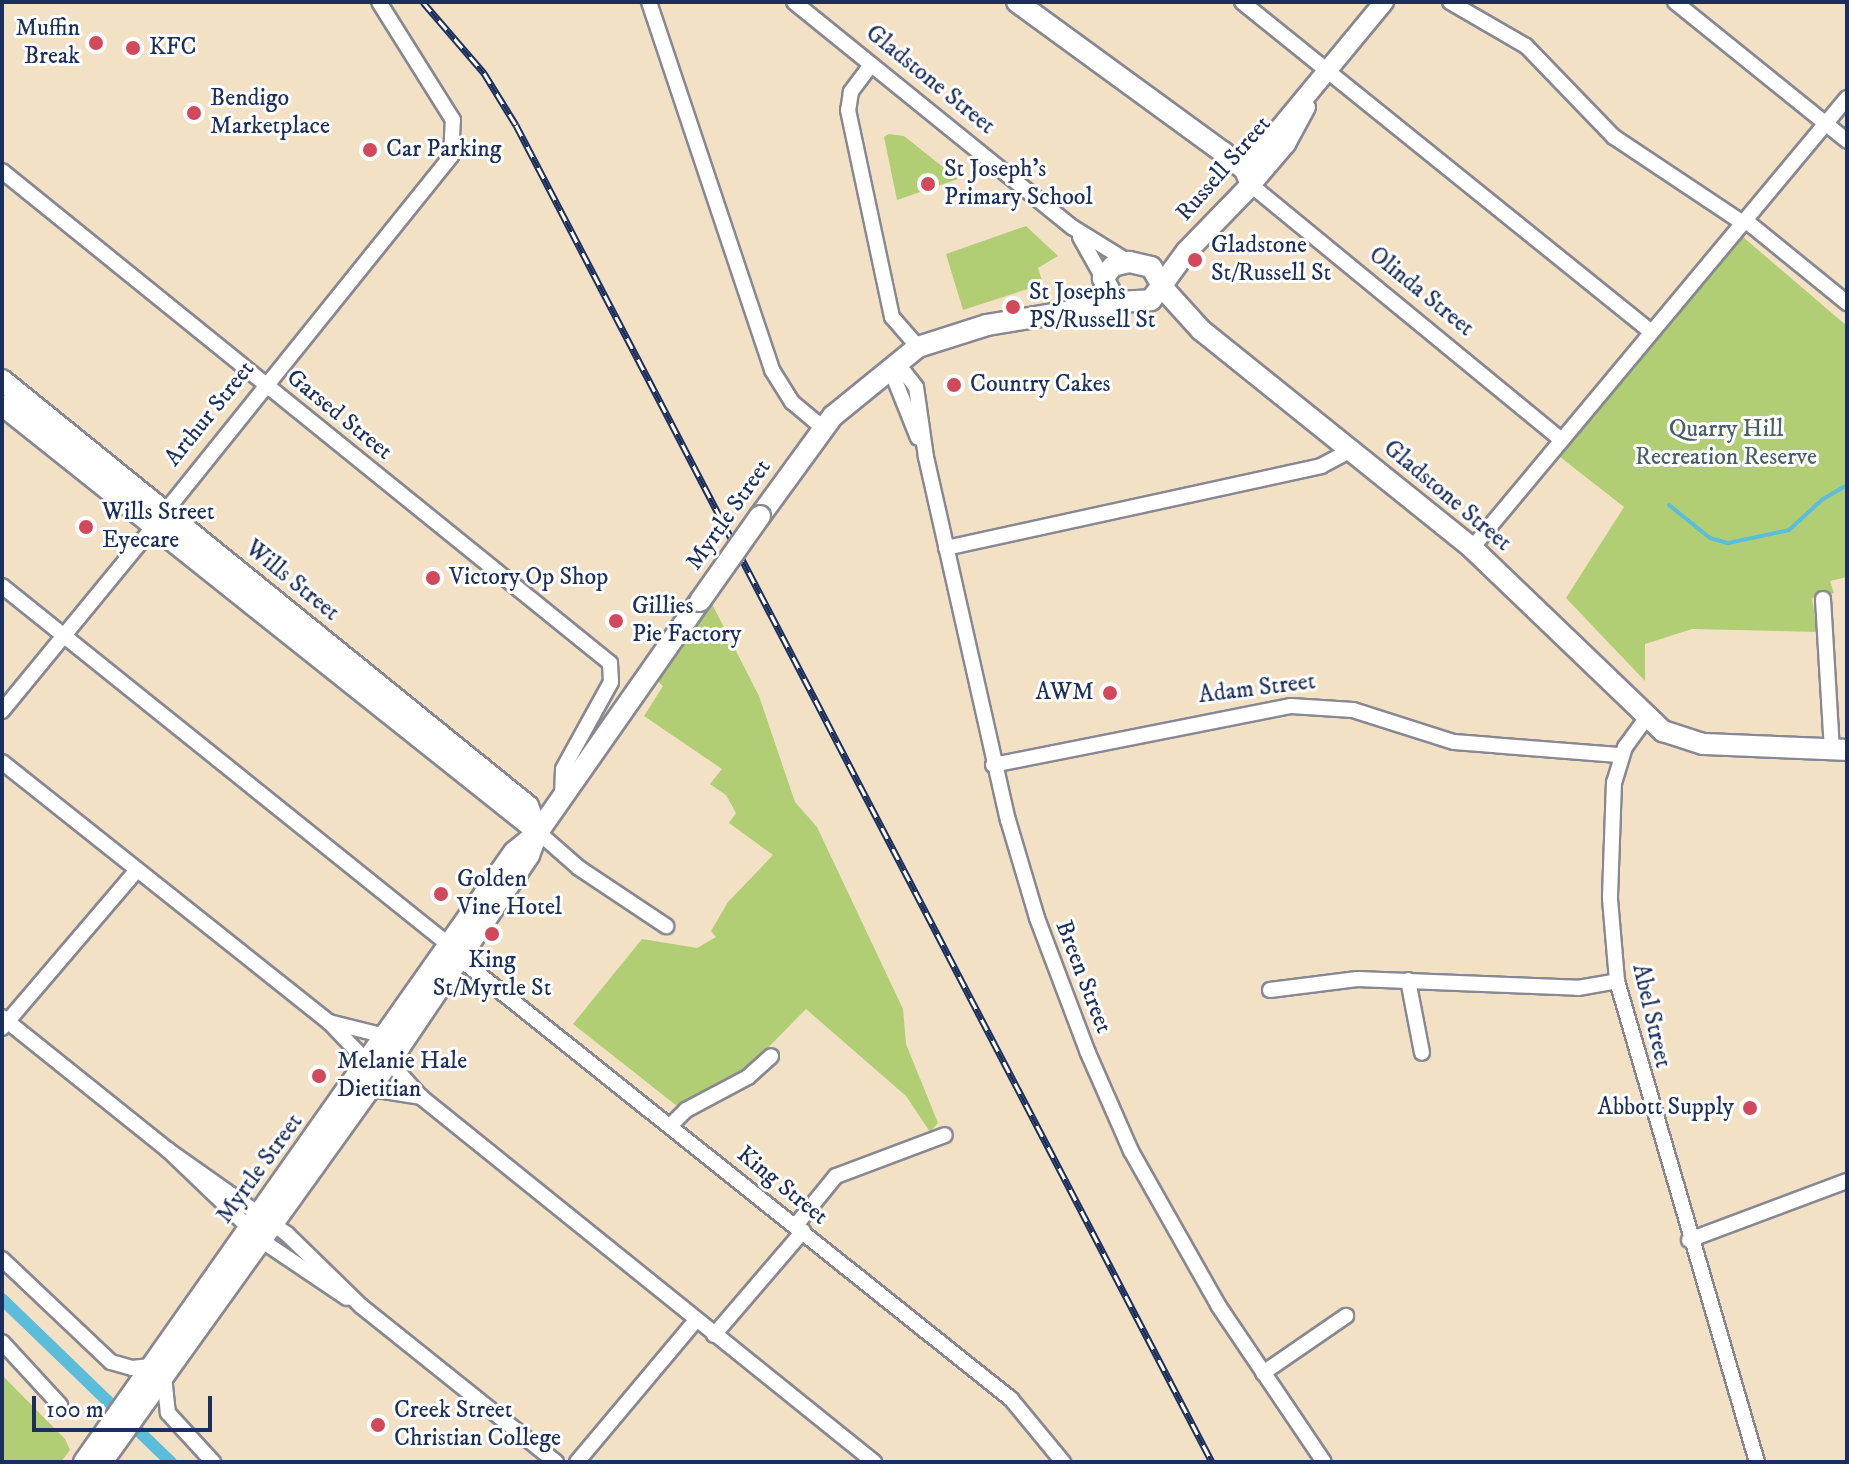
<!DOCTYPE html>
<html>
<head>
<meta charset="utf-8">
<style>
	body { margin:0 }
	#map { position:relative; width:1849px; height:1464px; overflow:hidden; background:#f3e1c5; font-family:"IM FELL DW Pica",serif }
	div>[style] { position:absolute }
	.green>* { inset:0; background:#b1ce75 }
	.stream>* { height:4px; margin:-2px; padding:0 2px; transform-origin:2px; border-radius:2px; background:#5bbdd9 }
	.canal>* { height:12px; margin:-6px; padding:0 6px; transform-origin:6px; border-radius:6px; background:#5bbdd9 }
	.roads { filter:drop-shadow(2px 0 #878892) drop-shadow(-2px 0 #878892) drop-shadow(0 2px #878892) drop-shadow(0 -2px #878892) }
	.minor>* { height:14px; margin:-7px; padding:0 7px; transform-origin:7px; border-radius:7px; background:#fff }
	.tertiary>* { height:18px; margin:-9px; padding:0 9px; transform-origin:9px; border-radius:9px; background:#fff }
	.secondary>* { height:20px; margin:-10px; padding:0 10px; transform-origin:10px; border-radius:10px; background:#fff }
	.rail>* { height:7px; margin-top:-3.5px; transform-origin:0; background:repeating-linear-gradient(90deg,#fff 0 12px,#1b2f5e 0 24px); box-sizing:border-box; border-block:2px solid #1b2f5e }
	.bridges { filter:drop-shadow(2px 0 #878892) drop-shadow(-2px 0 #878892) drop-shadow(0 2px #878892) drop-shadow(0 -2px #878892) }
	.secondary-bridge>* { height:20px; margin:-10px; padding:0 10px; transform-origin:10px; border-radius:10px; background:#fff }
	.dots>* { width:22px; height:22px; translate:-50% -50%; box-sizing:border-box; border:4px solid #fff; border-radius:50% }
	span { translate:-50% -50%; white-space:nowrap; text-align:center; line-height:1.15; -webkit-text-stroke:6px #fff; paint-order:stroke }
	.poi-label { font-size:24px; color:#1b2f5e }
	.right { translate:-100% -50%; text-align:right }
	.left { translate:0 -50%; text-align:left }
	.street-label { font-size:24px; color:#1b2f5e }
	.park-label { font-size:24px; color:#485f65 }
	.frame { position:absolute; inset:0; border:4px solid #1b2f5e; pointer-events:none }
	.scale { position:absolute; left:32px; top:1396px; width:180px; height:36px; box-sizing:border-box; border:4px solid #1b2f5e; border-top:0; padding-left:10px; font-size:24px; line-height:28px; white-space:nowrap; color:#1b2f5e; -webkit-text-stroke:6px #fff; paint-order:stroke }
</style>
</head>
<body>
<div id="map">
	<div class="green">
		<div style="clip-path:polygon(889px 134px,904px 136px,958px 179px,897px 200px,884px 137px)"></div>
		<div style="clip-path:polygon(1026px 226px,1058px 256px,1038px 268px,1043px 284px,963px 310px,946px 254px)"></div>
		<div style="clip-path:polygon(1743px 237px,1847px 326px,1847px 577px,1830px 581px,1834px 593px,1812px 598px,1817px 632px,1692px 629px,1645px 644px,1645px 681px,1566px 598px,1624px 507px,1559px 456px)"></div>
		<div style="clip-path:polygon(711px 602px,759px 696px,795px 802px,817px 827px,903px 1009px,906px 1044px,938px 1123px,930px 1132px,906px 1096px,806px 1009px,745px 1071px,677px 1106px,573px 1024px,642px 939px,697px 948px,716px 937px,711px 931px,728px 902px,773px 855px,729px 823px,736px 813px,726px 795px,710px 784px,722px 769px,644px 716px,663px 686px,656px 680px)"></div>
		<div style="clip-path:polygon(2px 1375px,65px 1439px,70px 1450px,61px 1462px,2px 1462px)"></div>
	</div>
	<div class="stream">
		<div style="left:1669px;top:505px;width:53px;rotate:38.8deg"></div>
		<div style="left:1710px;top:538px;width:19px;rotate:16deg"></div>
		<div style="left:1728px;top:543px;width:62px;rotate:-12deg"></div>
		<div style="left:1789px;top:530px;width:46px;rotate:-42.4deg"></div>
		<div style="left:1823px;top:499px;width:28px;rotate:-30deg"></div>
	</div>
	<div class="canal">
		<div style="left:2px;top:1299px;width:235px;rotate:44deg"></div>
	</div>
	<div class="roads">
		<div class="minor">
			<div style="left:649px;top:2px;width:388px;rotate:71.5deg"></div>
			<div style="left:772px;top:370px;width:38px;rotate:58deg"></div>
			<div style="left:792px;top:402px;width:40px;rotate:40deg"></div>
			<div style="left:794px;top:2px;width:358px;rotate:39deg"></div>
			<div style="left:1072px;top:227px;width:67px;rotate:31.6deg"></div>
			<div style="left:1242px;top:2px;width:523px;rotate:38.87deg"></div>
			<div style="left:1450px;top:2px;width:88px;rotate:30.1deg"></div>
			<div style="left:1526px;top:46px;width:127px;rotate:46deg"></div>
			<div style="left:1614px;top:137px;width:155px;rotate:33.7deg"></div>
			<div style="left:1675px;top:2px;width:221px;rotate:38.9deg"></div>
			<div style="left:871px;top:65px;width:34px;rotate:127deg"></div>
			<div style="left:851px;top:92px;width:18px;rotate:99deg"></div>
			<div style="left:848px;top:110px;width:212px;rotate:78deg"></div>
			<div style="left:892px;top:317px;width:40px;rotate:49deg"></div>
			<div style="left:2px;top:171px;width:782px;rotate:38.98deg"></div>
			<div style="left:610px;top:663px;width:19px;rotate:87deg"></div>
			<div style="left:611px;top:682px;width:99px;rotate:118.9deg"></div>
			<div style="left:563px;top:769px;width:29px;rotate:92deg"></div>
			<div style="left:1251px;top:185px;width:400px;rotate:39.4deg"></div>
			<div style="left:1745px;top:220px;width:132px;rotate:39.1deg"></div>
			<div style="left:1080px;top:237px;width:47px;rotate:60.7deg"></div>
			<div style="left:898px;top:364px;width:29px;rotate:52deg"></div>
			<div style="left:916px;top:387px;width:71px;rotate:81.9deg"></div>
			<div style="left:926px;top:457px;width:372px;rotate:77.3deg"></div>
			<div style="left:1008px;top:820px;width:102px;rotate:73.5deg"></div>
			<div style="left:1037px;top:918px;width:144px;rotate:69.3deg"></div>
			<div style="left:1088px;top:1053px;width:107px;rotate:66.3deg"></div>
			<div style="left:1131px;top:1151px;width:177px;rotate:60.5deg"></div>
			<div style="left:1218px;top:1305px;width:189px;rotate:56deg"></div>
			<div style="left:890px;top:368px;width:75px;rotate:68.2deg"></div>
			<div style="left:165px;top:512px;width:457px;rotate:-51.2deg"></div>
			<div style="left:451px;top:156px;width:36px;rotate:-87deg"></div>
			<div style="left:453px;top:120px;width:139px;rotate:-122.1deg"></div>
			<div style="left:946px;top:548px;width:384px;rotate:-12.3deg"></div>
			<div style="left:1321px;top:466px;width:34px;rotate:-28deg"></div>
			<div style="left:1472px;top:548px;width:586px;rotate:-50.19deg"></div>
			<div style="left:2px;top:586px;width:573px;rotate:38.77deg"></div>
			<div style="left:1823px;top:599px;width:150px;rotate:86.6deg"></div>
			<div style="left:2px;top:711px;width:238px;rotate:-50.6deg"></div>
			<div style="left:1647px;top:717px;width:37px;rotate:126deg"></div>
			<div style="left:1625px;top:747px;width:37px;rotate:107deg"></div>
			<div style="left:1614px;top:782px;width:117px;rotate:92deg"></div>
			<div style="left:1610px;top:899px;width:82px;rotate:85.1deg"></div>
			<div style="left:1617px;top:981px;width:501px;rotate:73.77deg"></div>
			<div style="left:2px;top:762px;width:418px;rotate:38.5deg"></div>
			<div style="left:329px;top:1022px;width:58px;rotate:14deg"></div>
			<div style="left:993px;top:765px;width:304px;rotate:-11.2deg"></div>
			<div style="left:1291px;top:706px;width:62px;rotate:3.7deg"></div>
			<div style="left:1353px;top:710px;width:106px;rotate:17.6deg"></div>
			<div style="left:1454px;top:742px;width:168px;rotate:4.5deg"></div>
			<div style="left:538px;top:832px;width:55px;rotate:41.3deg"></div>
			<div style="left:579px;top:868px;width:105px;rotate:33.7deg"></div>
			<div style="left:460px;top:959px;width:705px;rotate:38.61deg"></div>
			<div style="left:1011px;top:1399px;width:82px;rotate:50.5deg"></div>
			<div style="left:1408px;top:980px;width:74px;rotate:79.1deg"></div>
			<div style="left:1270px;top:990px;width:88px;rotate:-7.2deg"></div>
			<div style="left:1357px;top:979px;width:221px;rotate:2.3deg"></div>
			<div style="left:1578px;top:988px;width:40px;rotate:-10deg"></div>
			<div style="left:2px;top:1017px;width:213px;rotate:38.7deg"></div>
			<div style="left:168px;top:1150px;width:133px;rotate:43.8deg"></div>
			<div style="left:264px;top:1242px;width:100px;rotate:34deg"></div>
			<div style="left:329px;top:1022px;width:62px;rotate:46.3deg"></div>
			<div style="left:2px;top:1028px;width:206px;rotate:-49.5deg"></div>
			<div style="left:385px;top:1057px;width:54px;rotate:48deg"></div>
			<div style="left:421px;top:1097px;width:582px;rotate:38.86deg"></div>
			<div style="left:370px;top:1089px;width:52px;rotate:8.9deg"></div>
			<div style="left:672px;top:1124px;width:20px;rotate:-45deg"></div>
			<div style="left:686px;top:1110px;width:70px;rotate:-28deg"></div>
			<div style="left:748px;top:1077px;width:31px;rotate:-42deg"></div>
			<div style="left:168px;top:1150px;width:146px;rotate:35.2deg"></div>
			<div style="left:287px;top:1234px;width:103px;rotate:44.2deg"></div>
			<div style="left:361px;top:1306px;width:250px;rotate:38.7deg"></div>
			<div style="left:796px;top:1225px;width:63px;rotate:-50.8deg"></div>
			<div style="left:836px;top:1176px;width:116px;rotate:-20.6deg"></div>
			<div style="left:1689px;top:1240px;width:169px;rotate:-20.5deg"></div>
			<div style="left:2px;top:1259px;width:150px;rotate:43.4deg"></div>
			<div style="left:111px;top:1362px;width:22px;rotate:16deg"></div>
			<div style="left:132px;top:1368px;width:19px;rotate:-6deg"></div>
			<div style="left:714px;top:1335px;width:137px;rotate:-49.4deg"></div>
			<div style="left:2px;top:1342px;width:86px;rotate:47.4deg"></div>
			<div style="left:1263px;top:1373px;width:101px;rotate:-34.5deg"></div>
			<div style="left:164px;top:1376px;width:37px;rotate:84deg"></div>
			<div style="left:168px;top:1413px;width:67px;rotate:47.4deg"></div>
			<div style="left:577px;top:1462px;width:185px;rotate:-50deg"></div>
		</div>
		<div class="tertiary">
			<div style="left:1245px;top:170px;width:218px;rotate:-50.4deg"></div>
			<div style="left:1251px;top:185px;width:54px;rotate:-49.5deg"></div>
			<div style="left:1286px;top:144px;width:42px;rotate:-61.6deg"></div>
		</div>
		<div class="secondary">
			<div style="left:1017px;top:2px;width:255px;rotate:36.1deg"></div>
			<div style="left:1223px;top:152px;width:28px;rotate:39deg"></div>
			<div style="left:1245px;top:170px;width:16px;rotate:68deg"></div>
			<div style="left:1162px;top:285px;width:21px;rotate:-121deg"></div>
			<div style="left:1151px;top:267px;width:23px;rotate:-167deg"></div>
			<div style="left:1129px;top:262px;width:16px;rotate:166deg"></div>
			<div style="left:1113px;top:266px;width:16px;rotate:130deg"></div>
			<div style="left:1103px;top:278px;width:27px;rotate:62deg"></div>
			<div style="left:1116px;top:302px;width:35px;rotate:-3deg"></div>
			<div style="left:1151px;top:300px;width:59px;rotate:-53.9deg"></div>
			<div style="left:1186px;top:252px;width:93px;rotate:-45.9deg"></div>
			<div style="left:1162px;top:287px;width:58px;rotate:47.8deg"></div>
			<div style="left:1201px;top:330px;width:348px;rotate:38.8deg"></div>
			<div style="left:1472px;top:548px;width:265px;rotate:43.8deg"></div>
			<div style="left:1663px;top:731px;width:42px;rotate:18deg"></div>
			<div style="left:1703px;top:744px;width:144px;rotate:2.4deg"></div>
			<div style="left:2px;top:380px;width:677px;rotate:39deg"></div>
			<div style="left:528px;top:806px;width:28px;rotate:69deg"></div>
			<div style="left:2px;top:405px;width:685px;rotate:38.54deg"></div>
			<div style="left:760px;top:516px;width:124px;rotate:-53.9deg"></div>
			<div style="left:833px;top:416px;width:109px;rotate:-39.1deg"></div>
			<div style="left:918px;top:347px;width:72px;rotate:-17.7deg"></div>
			<div style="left:987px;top:325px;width:135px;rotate:-9.4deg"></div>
			<div style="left:84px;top:1462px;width:746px;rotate:-54.82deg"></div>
			<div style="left:514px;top:852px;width:27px;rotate:-39deg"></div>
			<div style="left:102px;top:1462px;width:510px;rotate:-54.34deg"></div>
			<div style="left:399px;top:1048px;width:233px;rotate:-56deg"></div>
			<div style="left:529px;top:855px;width:25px;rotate:-69deg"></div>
			<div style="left:538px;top:832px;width:282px;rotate:-55deg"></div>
		</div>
	</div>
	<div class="rail">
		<div style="left:423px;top:2px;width:94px;rotate:49.3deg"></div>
		<div style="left:484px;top:73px;width:61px;rotate:58.4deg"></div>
		<div style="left:516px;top:125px;width:1507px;rotate:62.5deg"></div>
	</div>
	<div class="bridges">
		<div class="secondary-bridge">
			<div style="left:700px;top:601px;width:104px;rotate:-54.8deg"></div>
		</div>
	</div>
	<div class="dots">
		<div style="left:96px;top:43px;background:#d1495b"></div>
		<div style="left:133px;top:48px;background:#d1495b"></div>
		<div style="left:194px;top:113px;background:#d1495b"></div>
		<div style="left:370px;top:150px;background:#d1495b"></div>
		<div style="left:928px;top:184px;background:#d1495b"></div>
		<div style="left:1195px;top:260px;background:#d1495b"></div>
		<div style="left:1013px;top:307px;background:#d1495b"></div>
		<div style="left:954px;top:385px;background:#d1495b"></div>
		<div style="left:86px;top:527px;background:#d1495b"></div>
		<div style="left:433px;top:578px;background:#d1495b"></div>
		<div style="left:616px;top:621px;background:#d1495b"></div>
		<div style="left:1110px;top:693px;background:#d1495b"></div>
		<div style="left:441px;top:894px;background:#d1495b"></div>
		<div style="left:492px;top:934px;background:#d1495b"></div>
		<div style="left:319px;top:1076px;background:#d1495b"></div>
		<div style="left:1750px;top:1108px;background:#d1495b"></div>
		<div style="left:378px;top:1425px;background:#d1495b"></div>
	</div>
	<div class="poi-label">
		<span class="right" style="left:80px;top:43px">Muffin<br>Break</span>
		<span class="left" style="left:149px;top:48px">KFC</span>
		<span class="left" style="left:210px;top:113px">Bendigo<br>Marketplace</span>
		<span class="left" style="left:386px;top:150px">Car Parking</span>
		<span class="left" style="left:944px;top:184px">St Joseph's<br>Primary School</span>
		<span class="left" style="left:1211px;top:260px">Gladstone<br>St/Russell St</span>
		<span class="left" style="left:1029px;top:307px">St Josephs<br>PS/Russell St</span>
		<span class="left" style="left:970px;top:385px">Country Cakes</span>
		<span class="left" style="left:102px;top:527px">Wills Street<br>Eyecare</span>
		<span class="left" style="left:449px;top:578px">Victory Op Shop</span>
		<span class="left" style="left:632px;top:621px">Gillies<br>Pie Factory</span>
		<span class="right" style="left:1094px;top:693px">AWM</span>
		<span class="left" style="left:457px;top:894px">Golden<br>Vine Hotel</span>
		<span style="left:492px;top:975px">King<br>St/Myrtle St</span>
		<span class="left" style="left:337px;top:1076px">Melanie Hale<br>Dietitian</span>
		<span class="right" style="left:1734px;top:1108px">Abbott Supply</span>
		<span class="left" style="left:394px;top:1425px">Creek Street<br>Christian College</span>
	</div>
	<div class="street-label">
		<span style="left:930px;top:80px;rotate:39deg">Gladstone Street</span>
		<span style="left:1224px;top:169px;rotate:-49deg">Russell Street</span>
		<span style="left:1421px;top:292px;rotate:39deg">Olinda Street</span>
		<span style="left:210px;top:414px;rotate:-51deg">Arthur Street</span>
		<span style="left:339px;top:415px;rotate:39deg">Garsed Street</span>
		<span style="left:1447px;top:496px;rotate:40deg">Gladstone Street</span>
		<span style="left:729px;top:515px;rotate:-55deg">Myrtle Street</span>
		<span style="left:292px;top:581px;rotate:39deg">Wills Street</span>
		<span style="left:1257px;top:689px;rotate:-7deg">Adam Street</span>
		<span style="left:1083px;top:977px;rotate:69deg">Breen Street</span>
		<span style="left:1651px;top:1016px;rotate:77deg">Abel Street</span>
		<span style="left:260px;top:1169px;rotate:-54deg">Myrtle Street</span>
		<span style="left:782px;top:1186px;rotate:39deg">King Street</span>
	</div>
	<div class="park-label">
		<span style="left:1726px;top:444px">Quarry Hill<br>Recreation Reserve</span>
	</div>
	<div class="frame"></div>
	<div class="scale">100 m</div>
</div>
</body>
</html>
